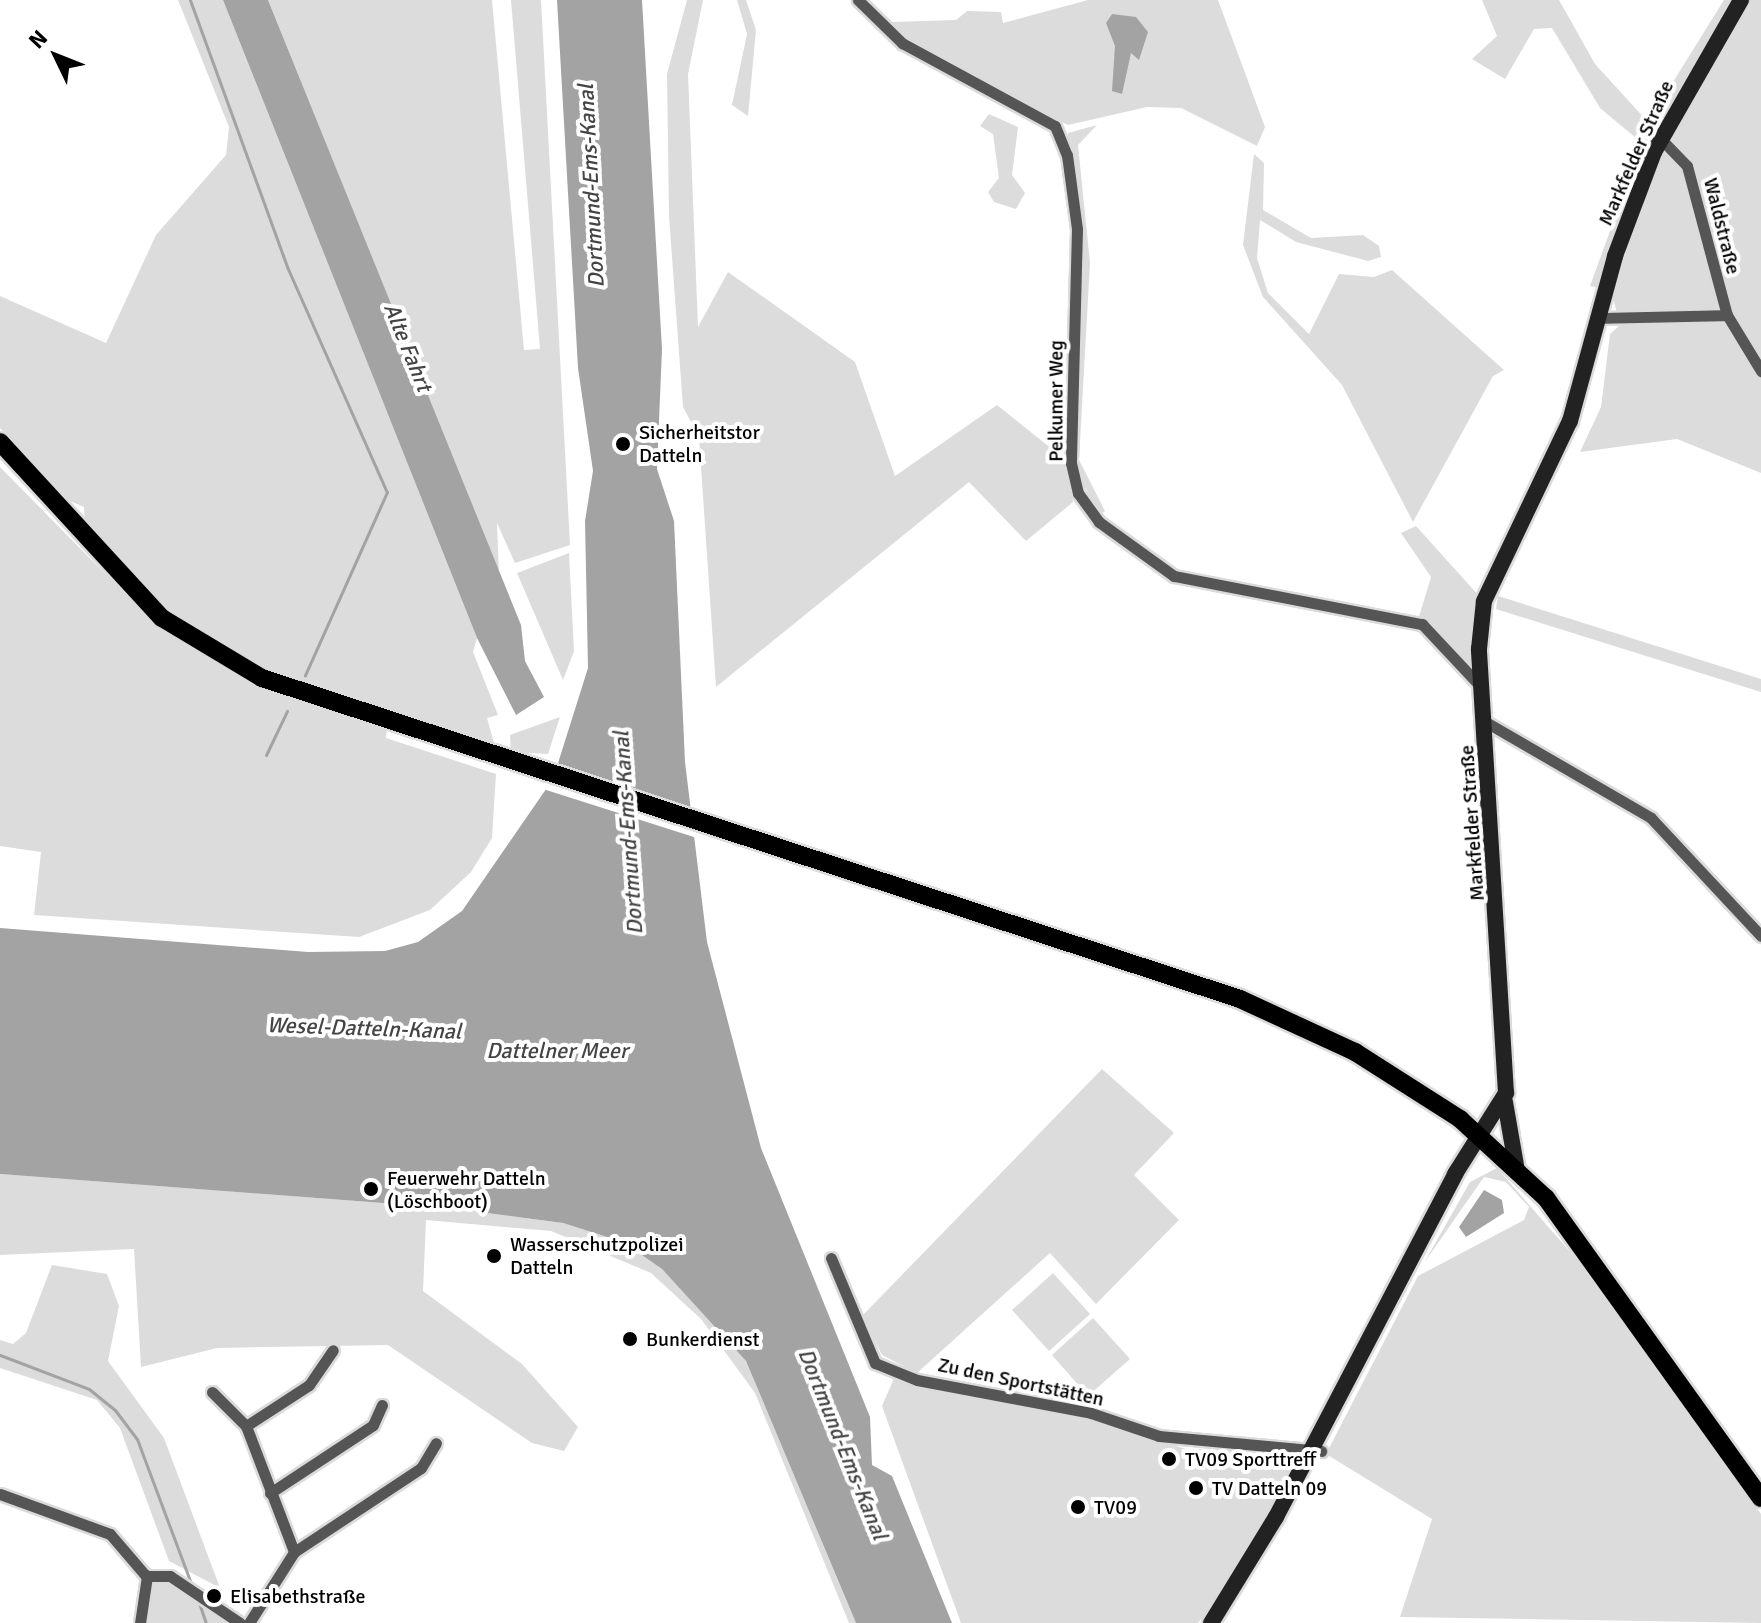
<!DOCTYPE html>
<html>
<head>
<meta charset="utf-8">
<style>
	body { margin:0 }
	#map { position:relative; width:1761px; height:1623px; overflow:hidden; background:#fff; font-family:Signika,sans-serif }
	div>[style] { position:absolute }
	.green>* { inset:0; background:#dcdcdc }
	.water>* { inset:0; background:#a3a3a3 }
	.pier>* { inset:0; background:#fff }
	.stream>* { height:3px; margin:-1.5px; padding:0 1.5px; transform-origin:1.5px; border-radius:1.5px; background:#a3a3a3 }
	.roads { filter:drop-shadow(2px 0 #dbdbdb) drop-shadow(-2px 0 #dbdbdb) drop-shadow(0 2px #dbdbdb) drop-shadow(0 -2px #dbdbdb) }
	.street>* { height:11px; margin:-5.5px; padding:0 5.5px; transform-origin:5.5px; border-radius:5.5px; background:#555 }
	.secondary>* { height:16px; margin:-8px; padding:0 8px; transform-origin:8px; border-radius:8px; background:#222 }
	.primary>* { height:18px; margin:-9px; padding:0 9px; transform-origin:9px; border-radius:9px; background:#000 }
	.dots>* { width:22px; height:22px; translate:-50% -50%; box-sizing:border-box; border:4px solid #fff; border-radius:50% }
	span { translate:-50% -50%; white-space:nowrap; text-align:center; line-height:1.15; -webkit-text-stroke:8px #fff; paint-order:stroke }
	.street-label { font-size:20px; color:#000 }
	.poi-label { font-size:20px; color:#000 }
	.left { translate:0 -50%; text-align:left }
	.water-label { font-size:22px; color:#444; font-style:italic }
	.north { position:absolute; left:16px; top:16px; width:80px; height:80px; -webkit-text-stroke:6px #fff; paint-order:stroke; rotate:313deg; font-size:22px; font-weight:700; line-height:32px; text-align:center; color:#000 }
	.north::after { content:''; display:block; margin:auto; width:28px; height:36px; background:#000; clip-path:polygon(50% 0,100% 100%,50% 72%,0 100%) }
</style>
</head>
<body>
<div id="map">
	<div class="green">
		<div style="clip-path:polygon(178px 0,223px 0,477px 638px,473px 652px,498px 715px,487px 718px,495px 747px,266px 671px,179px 619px,132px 580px,85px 528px,84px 507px,63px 498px,0 428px,0 296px,106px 343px,156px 235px,226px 155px,229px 127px)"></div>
		<div style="clip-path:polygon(268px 0,492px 0,524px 350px,540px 349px,511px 0,541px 0,570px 545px,515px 563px,497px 523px,499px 573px)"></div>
		<div style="clip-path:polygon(687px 0,703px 0,688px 74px,698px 327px,728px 272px,855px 362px,895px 476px,997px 405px,1062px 457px,1073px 502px,1026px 541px,969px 482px,716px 687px,699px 437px,683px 407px,669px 216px,667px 74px)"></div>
		<div style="clip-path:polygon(737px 0,746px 0,756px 30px,748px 116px,732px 105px,747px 34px)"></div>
		<div style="clip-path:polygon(1088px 0,1218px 0,1265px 127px,1257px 146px,1181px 108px,1147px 107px,1068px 125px,907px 42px,892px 22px,956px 20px,967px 11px,1001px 12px,1003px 23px)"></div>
		<div style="clip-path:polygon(1482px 0,1559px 0,1595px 64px,1648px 122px,1724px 0,1761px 0,1761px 473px,1677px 439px,1580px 452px,1601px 407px,1610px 334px,1620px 325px,1611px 290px,1590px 286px,1642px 143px,1600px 108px,1552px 28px,1534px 29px,1505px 79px,1472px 59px,1497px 36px)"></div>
		<div style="clip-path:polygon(989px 114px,1018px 127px,1012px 175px,1025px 193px,1016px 209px,994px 202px,988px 192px,999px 178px,993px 134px,980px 126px)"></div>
		<div style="clip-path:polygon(1097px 125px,1078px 145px,1090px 263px,1079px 460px,1105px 511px,1100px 515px,1078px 474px,1075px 453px,1068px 133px)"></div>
		<div style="clip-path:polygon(1254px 154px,1264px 163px,1263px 210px,1311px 238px,1363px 235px,1379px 246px,1381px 257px,1368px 261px,1296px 242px,1260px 220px,1257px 258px,1268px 293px,1309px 334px,1339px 274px,1374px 277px,1392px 270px,1504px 370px,1493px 376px,1413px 522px,1342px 385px,1263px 297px,1243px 245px)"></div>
		<div style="clip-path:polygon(0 467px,125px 594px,226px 669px,387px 730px,386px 738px,496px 774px,492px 838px,471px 872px,430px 910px,359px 937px,34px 915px,41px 852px,0 846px)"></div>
		<div style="clip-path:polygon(1416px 526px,1480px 597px,1469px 671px,1418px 620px,1431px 577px,1401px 533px)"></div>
		<div style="clip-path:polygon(569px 553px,574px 651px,563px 680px,517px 573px)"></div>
		<div style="clip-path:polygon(1498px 596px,1761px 679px,1761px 692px,1496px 609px)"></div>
		<div style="clip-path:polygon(560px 717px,548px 754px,511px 752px,510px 735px)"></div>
		<div style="clip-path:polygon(1102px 1069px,1174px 1133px,1134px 1175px,1179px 1220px,1096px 1304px,1050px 1253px,917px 1373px,882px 1355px,862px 1316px)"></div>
		<div style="clip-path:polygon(1497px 1168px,1606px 1293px,1761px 1514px,1761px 1623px,1400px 1617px,1432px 1519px,1326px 1454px,1418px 1276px,1524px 1220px,1529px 1207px,1506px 1182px,1484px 1177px,1424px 1263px,1470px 1182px)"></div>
		<div style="clip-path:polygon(0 1174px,449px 1208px,563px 1223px,623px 1242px,662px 1269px,746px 1361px,856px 1623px,849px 1623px,755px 1393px,701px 1319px,651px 1273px,551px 1231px,426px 1220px,423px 1291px,522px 1364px,578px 1427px,564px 1451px,532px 1443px,388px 1345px,217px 1348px,141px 1367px,134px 1249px,0 1255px)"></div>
		<div style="clip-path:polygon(52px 1265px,107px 1274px,119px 1306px,108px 1361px,164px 1438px,220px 1588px,169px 1561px,120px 1428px,97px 1400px,0 1368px,0 1340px,13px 1344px,26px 1333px)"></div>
		<div style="clip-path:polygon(1053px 1273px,1090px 1314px,1049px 1351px,1012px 1310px)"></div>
		<div style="clip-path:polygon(1093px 1318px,1130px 1359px,1088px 1396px,1052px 1355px)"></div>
		<div style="clip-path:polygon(895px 1376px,1081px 1416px,1186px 1449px,1282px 1450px,1295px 1460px,1293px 1469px,1234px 1577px,1198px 1623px,961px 1623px,882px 1406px)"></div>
		<div style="clip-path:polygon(151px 1583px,170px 1584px,227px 1623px,147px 1623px)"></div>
	</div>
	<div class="water">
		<div style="clip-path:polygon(223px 0,268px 0,521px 625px,525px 661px,544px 697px,516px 715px,477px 638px)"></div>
		<div style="clip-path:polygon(557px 0,642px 0,662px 349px,657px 469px,674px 521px,685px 762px,707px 942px,761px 1148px,870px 1417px,872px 1465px,892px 1476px,952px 1623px,856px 1623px,746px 1361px,662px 1269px,623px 1242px,563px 1223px,449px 1208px,0 1174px,0 928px,308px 952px,385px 951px,418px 942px,462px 911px,553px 779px,588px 668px,585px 521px,593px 471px,578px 368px)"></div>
		<div style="clip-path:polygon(1112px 14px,1136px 17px,1148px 32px,1139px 60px,1131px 53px,1122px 94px,1112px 91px,1115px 46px,1106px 23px)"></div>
		<div style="clip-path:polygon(1484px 1190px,1502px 1200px,1504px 1213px,1466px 1237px,1459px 1227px)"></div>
	</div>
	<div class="pier">
		<div style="clip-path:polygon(555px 765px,694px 810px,697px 838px,543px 789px)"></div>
	</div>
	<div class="stream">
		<div style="left:190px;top:0;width:286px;rotate:70deg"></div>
		<div style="left:288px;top:269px;width:244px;rotate:66.1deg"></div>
		<div style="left:387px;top:492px;width:201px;rotate:114.1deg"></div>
		<div style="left:266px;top:755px;width:49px;rotate:-64.5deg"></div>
		<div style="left:0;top:1355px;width:95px;rotate:20.9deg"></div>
		<div style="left:89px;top:1389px;width:33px;rotate:39deg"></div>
		<div style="left:115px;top:1410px;width:36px;rotate:53deg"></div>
		<div style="left:137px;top:1439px;width:157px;rotate:69.5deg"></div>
		<div style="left:198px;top:1600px;width:24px;rotate:71deg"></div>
	</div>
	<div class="roads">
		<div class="street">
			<div style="left:858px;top:0;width:62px;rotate:44.3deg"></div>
			<div style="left:902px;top:43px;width:174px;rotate:28.5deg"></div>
			<div style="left:1055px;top:126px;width:31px;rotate:68deg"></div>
			<div style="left:1067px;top:155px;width:75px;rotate:82.3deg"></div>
			<div style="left:1077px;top:229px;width:234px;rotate:91.5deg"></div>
			<div style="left:1071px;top:463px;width:31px;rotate:77deg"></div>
			<div style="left:1078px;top:493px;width:36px;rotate:54deg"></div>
			<div style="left:1099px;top:522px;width:92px;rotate:35.8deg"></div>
			<div style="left:1174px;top:576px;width:253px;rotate:11deg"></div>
			<div style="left:1422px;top:624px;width:88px;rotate:46.8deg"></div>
			<div style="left:1660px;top:138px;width:39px;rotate:46deg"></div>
			<div style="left:1687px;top:166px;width:154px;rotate:75deg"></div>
			<div style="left:1727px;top:315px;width:66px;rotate:58.7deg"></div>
			<div style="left:1598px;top:318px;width:129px;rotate:-1.3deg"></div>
			<div style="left:1484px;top:721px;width:193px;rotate:30.1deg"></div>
			<div style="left:1651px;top:818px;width:161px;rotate:47deg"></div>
			<div style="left:831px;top:1258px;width:114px;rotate:67.3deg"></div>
			<div style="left:875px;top:1363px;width:45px;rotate:22deg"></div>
			<div style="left:917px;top:1380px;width:177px;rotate:10.7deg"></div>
			<div style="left:1091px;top:1413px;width:72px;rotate:18.7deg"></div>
			<div style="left:1159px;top:1436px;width:163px;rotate:5.3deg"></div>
			<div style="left:212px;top:1392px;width:48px;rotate:45deg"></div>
			<div style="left:246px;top:1426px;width:135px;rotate:69.1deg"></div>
			<div style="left:246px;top:1426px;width:75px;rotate:-33.1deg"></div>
			<div style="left:309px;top:1385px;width:42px;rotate:-55.6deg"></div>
			<div style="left:270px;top:1493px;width:123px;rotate:-33.4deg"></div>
			<div style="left:373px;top:1425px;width:22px;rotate:-66deg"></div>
			<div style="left:0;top:1494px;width:117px;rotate:20deg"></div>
			<div style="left:110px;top:1534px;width:55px;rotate:49.4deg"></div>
			<div style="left:146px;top:1576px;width:24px"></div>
			<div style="left:170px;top:1576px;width:84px;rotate:33.9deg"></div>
			<div style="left:140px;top:1623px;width:48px;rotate:-81.5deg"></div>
			<div style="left:249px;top:1623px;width:84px;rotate:-57.6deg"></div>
			<div style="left:294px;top:1552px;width:152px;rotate:-33.5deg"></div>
			<div style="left:421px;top:1468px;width:29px;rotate:-59deg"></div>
		</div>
		<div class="secondary">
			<div style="left:1505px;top:1102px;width:70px;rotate:80.1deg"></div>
			<div style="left:1211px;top:1623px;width:124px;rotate:-58.5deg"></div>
			<div style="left:1276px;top:1517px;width:387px;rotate:-62.4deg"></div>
			<div style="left:1455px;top:1174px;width:96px;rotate:-57.8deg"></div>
			<div style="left:1506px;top:1093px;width:445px;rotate:-93.5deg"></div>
			<div style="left:1479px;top:649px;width:48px;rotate:-84.1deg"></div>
			<div style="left:1484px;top:601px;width:199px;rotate:-64.5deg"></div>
			<div style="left:1570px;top:421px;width:171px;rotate:-74.7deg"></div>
			<div style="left:1615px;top:256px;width:111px;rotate:-69.4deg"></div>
			<div style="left:1654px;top:152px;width:175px;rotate:-60.2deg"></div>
		</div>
		<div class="primary">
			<div style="left:0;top:442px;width:239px;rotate:47.4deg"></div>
			<div style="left:162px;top:618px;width:117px;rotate:31deg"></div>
			<div style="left:262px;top:678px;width:1029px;rotate:18.17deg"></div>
			<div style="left:1240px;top:999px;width:127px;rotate:24.7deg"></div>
			<div style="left:1355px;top:1052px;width:125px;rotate:32.5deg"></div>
			<div style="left:1460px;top:1119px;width:117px;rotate:42.6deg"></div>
			<div style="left:1546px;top:1198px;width:369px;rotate:54.4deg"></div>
		</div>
	</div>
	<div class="dots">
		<div style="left:623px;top:444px;background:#000"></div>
		<div style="left:371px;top:1189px;background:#000"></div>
		<div style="left:494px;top:1256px;background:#000"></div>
		<div style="left:630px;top:1339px;background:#000"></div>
		<div style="left:1169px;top:1459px;background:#000"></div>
		<div style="left:1196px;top:1488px;background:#000"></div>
		<div style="left:1078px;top:1507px;background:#000"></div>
		<div style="left:214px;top:1596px;background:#000"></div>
	</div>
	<div class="street-label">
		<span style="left:1636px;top:153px;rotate:-66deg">Markfelder Straße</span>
		<span style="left:1722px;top:226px;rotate:76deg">Waldstraße</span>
		<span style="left:1056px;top:401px;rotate:-90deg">Pelkumer Weg</span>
		<span style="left:1472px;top:823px;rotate:-94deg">Markfelder Straße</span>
		<span style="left:1021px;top:1382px;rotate:12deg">Zu den Sportstätten</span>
	</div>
	<div class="poi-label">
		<span class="left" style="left:639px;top:444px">Sicherheitstor<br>Datteln</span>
		<span class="left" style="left:387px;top:1190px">Feuerwehr Datteln<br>(Löschboot)</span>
		<span class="left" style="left:510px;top:1256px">Wasserschutzpolizei<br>Datteln</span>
		<span class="left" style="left:646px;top:1339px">Bunkerdienst</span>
		<span class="left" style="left:1185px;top:1459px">TV09 Sporttreff</span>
		<span class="left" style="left:1212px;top:1488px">TV Datteln 09</span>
		<span class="left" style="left:1094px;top:1507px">TV09</span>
		<span class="left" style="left:230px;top:1596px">Elisabethstraße</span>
	</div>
	<div class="water-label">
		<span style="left:591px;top:186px;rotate:-93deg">Dortmund-Ems-Kanal</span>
		<span style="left:408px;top:347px;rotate:68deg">Alte Fahrt</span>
		<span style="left:628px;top:833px;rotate:-94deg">Dortmund-Ems-Kanal</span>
		<span style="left:364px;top:1028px;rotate:2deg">Wesel-Datteln-Kanal</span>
		<span style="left:557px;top:1051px">Dattelner Meer</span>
		<span style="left:843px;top:1444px;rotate:68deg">Dortmund-Ems-Kanal</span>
	</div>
	<div class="north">N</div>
</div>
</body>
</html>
